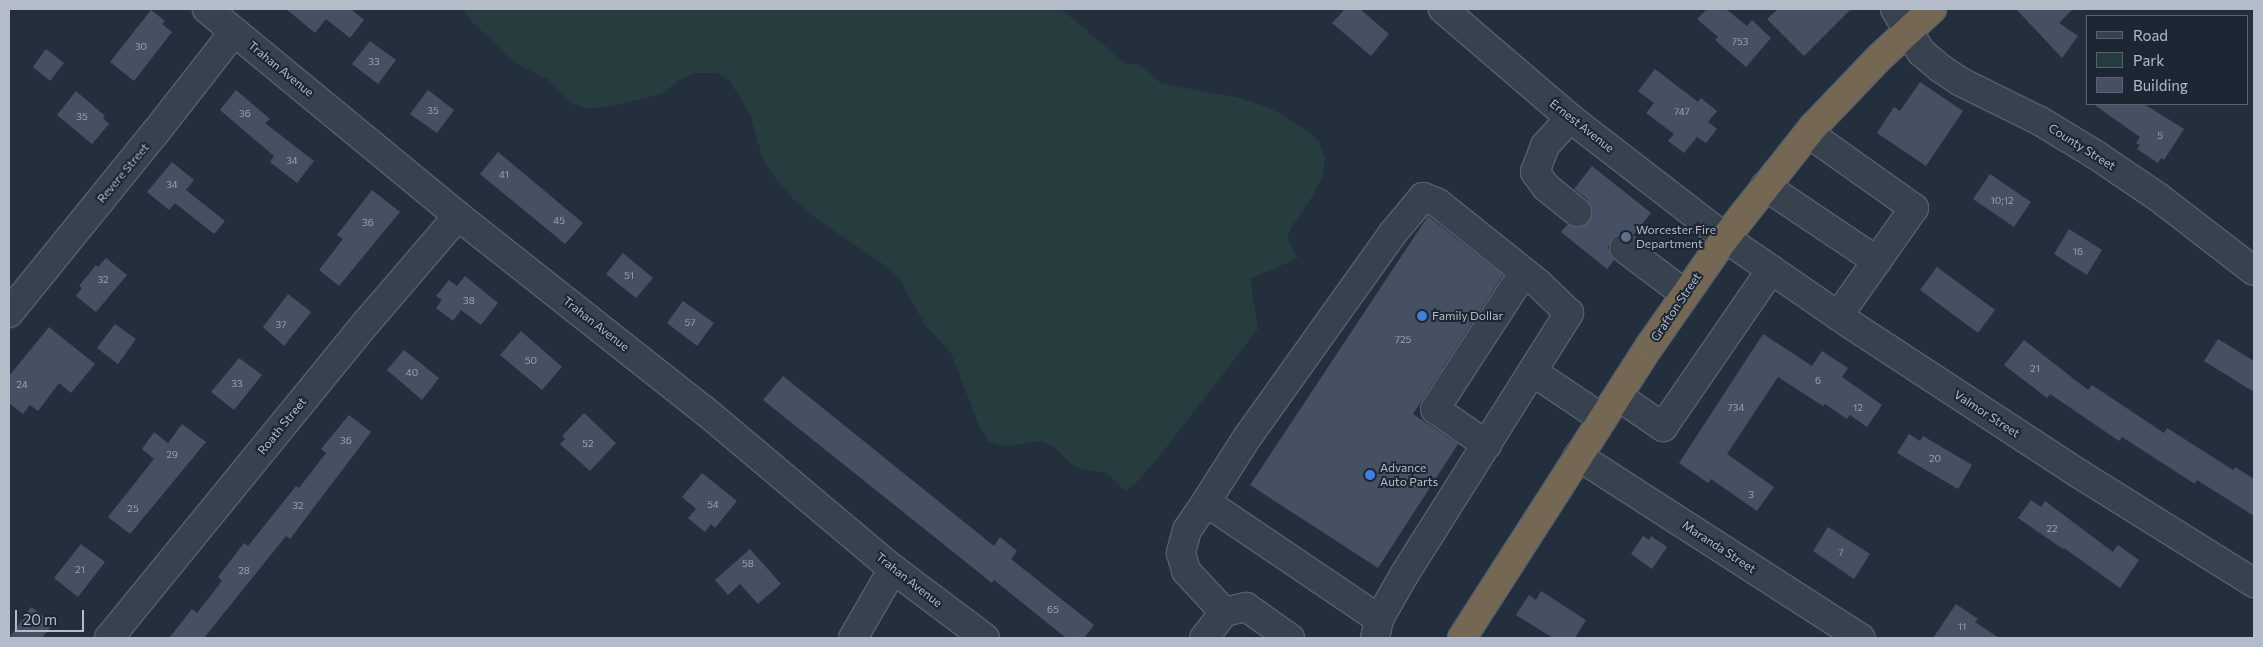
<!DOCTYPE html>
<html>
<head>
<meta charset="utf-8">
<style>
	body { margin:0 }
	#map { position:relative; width:2263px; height:647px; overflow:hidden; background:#242f3e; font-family:Commissioner,sans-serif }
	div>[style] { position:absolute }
	.green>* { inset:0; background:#263c3f }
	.building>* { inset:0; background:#455162 }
	.roads { filter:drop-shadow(1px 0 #565f6c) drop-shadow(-1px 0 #565f6c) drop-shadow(0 1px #565f6c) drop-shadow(0 -1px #565f6c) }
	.minor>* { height:28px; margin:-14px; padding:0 14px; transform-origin:14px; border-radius:14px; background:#38414e }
	.highway>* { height:28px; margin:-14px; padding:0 14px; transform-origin:14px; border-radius:14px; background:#746855 }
	.dots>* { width:14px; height:14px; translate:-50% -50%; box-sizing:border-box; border:2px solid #1d2633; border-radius:50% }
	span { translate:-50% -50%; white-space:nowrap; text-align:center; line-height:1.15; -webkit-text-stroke:4px #1d2633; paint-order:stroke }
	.number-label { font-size:10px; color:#98a1af }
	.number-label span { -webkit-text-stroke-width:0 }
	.street-label { font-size:12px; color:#b4bcc9 }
	.poi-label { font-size:12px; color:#b4bcc9 }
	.left { translate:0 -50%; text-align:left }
	.frame { position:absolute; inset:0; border:10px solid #b4bcc9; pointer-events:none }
	.legend { position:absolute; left:2086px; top:15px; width:162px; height:90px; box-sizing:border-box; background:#1d2633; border:1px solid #59626f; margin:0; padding:6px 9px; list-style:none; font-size:15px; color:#b4bcc9 }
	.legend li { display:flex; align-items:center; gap:10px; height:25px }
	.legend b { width:25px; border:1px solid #59626f }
	.scale { position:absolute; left:15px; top:610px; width:69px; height:22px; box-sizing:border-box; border:2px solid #b4bcc9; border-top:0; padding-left:6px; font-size:15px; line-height:18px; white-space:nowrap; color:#b4bcc9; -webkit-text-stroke:4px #1d2633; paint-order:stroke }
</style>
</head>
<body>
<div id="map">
	<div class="green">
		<div style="clip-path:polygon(463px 9px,1061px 9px,1125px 63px,1139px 65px,1162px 84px,1236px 97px,1272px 109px,1305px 129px,1319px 141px,1325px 159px,1323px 175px,1314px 194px,1292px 226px,1287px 239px,1298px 258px,1250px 279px,1258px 329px,1158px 458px,1135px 484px,1125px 491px,1107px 473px,1081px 469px,1071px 464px,1053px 446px,1042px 441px,1004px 446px,988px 441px,978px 423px,951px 353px,925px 325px,899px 278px,883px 264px,821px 222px,792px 198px,768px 168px,761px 153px,750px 114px,729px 80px,716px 73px,696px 73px,679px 80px,663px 93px,646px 98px,608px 107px,586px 108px,573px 104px,546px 77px,544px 78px,516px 63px,472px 22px)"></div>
	</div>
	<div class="building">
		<div style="clip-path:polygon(286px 9px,351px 9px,364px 20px,350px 38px,326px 19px,315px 33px)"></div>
		<div style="clip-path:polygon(1345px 9px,1360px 9px,1389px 34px,1371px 56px,1332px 23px)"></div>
		<div style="clip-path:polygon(1707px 9px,1726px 9px,1747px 26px,1752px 20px,1771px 38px,1746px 67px,1715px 40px,1718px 37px,1697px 19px)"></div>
		<div style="clip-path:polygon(1778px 9px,1851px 9px,1804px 56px,1767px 19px)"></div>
		<div style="clip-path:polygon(2016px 9px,2073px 9px,2059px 23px,2078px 36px,2062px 58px)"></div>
		<div style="clip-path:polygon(151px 10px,165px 21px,162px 24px,172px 32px,134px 81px,110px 62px)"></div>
		<div style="clip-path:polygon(370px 41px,396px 60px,378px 84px,352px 64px)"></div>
		<div style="clip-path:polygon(46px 49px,64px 63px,50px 81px,33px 67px)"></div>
		<div style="clip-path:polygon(1655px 69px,1698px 102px,1701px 98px,1717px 111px,1708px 122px,1717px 129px,1706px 143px,1697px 137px,1684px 153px,1668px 141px,1674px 134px,1646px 113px,1654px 103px,1638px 91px)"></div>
		<div style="clip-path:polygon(1920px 82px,1963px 111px,1926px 166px,1877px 133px,1894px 107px,1900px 111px)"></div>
		<div style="clip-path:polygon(236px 90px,270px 119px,265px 123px,314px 161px,297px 183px,270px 162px,274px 156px,220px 110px)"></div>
		<div style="clip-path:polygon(428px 90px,454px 110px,437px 133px,410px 114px)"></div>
		<div style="clip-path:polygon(76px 91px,105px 116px,103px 118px,109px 124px,92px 144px,57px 115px)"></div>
		<div style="clip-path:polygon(2093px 104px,2144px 104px,2184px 129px,2164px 160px,2161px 158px,2158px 163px,2137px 149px,2140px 145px,2136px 143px,2140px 137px)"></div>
		<div style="clip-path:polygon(498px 152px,583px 223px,565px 244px,480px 174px)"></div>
		<div style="clip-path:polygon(172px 162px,194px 180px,186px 190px,225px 221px,214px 234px,175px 203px,169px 210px,147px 192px)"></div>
		<div style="clip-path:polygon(1592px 166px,1651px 213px,1633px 235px,1625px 232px,1617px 234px,1612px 238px,1608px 247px,1610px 255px,1614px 260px,1607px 269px,1561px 232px,1568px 224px,1574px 227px,1582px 227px,1589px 221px,1592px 214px,1591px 206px,1587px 199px,1574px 189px)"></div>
		<div style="clip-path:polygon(1990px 174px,2031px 202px,2014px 227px,1973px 199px)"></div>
		<div style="clip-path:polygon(372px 190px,400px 212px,339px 286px,319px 270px,343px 239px,337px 235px)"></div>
		<div style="clip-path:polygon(1428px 216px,1503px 275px,1413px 414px,1458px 444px,1378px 568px,1250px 485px)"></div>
		<div style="clip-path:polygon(2069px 229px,2102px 250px,2087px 275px,2054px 254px)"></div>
		<div style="clip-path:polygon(623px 253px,653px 278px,636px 298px,606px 274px)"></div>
		<div style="clip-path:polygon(106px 258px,127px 275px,96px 312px,76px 296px,82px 288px,79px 286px,96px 265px,98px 267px)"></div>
		<div style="clip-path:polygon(1937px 267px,1995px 310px,1978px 333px,1920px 290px)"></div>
		<div style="clip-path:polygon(465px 276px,498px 303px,481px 325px,461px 310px,453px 321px,436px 308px,442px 300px,436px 296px,449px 280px,457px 286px)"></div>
		<div style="clip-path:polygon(288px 294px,311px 312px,284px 346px,263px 327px)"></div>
		<div style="clip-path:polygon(683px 301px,714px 323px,697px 346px,667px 323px)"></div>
		<div style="clip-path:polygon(115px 324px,136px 339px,118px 364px,97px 348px)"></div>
		<div style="clip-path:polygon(49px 327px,95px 364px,71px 393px,59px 383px,38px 411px,30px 405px,23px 414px,9px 403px,9px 376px)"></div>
		<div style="clip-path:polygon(521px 331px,562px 367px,542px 390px,500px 355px)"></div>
		<div style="clip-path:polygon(1763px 334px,1812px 366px,1822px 351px,1848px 368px,1842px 377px,1882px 405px,1867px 427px,1850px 415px,1847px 419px,1825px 404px,1823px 406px,1778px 377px,1727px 454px,1774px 487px,1757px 511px,1711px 479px,1708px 483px,1679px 463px)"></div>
		<div style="clip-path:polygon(2218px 339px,2254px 361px,2254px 392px,2204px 361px)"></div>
		<div style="clip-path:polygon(2024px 340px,2088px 390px,2092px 385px,2164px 433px,2167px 428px,2233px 470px,2235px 467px,2254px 479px,2254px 516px,2197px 480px,2195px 484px,2122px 437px,2119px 441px,2050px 394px,2047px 398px,2004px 365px)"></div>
		<div style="clip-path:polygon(404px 350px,439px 378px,422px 400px,387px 370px)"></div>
		<div style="clip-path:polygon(239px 358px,262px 375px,234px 410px,211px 392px)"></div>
		<div style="clip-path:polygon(783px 376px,994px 546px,1000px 537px,1017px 551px,1011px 559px,1094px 625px,1084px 638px,1066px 638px,994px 580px,992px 583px,763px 400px)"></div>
		<div style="clip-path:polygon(584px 413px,616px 443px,590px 471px,560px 444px,565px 439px,562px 436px)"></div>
		<div style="clip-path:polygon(349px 415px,371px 432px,290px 539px,286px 536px,204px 638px,169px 638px,192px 609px,197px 613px,222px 581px,218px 577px,244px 543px,248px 546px,296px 486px,299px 488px,326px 453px,321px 449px)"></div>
		<div style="clip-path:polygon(182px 424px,206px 442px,130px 534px,108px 517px,154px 459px,142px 449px,154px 432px,168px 443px)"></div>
		<div style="clip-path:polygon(1909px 434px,1920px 441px,1923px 436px,1972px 465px,1958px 489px,1897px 453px)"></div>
		<div style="clip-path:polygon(702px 473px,737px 501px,715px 528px,711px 524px,705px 532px,688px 518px,696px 509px,682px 497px)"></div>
		<div style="clip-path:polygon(2031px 500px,2041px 507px,2045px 501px,2113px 552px,2118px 545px,2139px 560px,2120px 588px,2064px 548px,2063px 549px,2018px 518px)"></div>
		<div style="clip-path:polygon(1828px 527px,1870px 554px,1854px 579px,1813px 551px)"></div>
		<div style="clip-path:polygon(1643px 536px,1649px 540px,1651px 536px,1667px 547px,1652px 569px,1631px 554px)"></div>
		<div style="clip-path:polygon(81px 544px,105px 562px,78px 597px,54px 578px)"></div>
		<div style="clip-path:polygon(750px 549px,781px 584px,758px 604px,740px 584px,728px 595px,715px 580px)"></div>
		<div style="clip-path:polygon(1541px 591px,1586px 620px,1575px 638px,1553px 638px,1516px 615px,1529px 595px,1536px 600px)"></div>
		<div style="clip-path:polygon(1956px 604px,1978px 619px,1975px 622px,1999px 638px,1933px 638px)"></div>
		<div style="clip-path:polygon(31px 607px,54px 623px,42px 638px,9px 638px)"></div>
	</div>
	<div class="roads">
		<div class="minor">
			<div style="left:207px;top:9px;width:325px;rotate:39.5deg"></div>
			<div style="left:458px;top:216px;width:313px;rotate:38.3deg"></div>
			<div style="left:704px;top:410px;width:247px;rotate:40.1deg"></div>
			<div style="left:893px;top:569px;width:115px;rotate:36.9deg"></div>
			<div style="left:1443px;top:9px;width:167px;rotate:40.6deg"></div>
			<div style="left:1570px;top:118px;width:196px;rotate:37.7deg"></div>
			<div style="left:1725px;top:238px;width:148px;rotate:34.5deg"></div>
			<div style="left:1847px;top:322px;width:276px;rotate:33.2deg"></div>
			<div style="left:2078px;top:473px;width:208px;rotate:32deg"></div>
			<div style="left:1895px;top:9px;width:50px;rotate:58.8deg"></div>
			<div style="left:1921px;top:52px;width:25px;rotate:40deg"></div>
			<div style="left:1940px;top:68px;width:25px;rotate:34deg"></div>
			<div style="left:1961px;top:82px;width:88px;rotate:26.3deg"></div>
			<div style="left:2040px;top:121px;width:66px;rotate:31.3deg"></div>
			<div style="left:2096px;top:155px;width:75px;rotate:34.1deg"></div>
			<div style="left:2158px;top:197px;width:121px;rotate:37.6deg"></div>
			<div style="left:1570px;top:118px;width:38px;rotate:132deg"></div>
			<div style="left:1545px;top:146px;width:28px;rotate:111deg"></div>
			<div style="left:1535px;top:172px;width:19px;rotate:54deg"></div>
			<div style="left:1546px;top:187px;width:40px;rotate:39deg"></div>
			<div style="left:1808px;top:133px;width:130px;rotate:35.3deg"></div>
			<div style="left:1914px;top:208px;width:132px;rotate:125.1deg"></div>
			<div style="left:1765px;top:186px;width:135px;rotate:33.8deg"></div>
			<div style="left:1624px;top:248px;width:76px;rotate:37deg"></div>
			<div style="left:9px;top:313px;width:232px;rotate:-51deg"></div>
			<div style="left:155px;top:133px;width:128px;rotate:-52deg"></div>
			<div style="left:1533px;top:372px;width:84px;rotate:33.9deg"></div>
			<div style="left:1618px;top:396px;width:55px;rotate:34.6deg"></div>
			<div style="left:1663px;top:427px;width:191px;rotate:-55.5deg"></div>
			<div style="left:1487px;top:445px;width:63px;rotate:-145.3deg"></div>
			<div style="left:1435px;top:409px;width:163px;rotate:-57deg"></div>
			<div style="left:1578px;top:456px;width:336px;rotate:32.8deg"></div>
			<div style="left:1206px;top:502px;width:34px;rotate:124deg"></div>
			<div style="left:1187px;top:530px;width:24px;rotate:105deg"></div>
			<div style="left:1181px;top:553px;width:19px;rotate:74deg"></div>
			<div style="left:1186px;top:571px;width:56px;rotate:47.2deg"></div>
			<div style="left:109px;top:638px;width:408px;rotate:-50.8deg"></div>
			<div style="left:367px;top:322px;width:140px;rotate:-49.4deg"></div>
			<div style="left:853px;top:638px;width:80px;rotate:-59.9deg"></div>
			<div style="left:1204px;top:638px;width:33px;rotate:-52deg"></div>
			<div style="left:1224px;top:612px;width:23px;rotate:-13deg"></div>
			<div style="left:1246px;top:607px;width:54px;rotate:35.2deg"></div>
			<div style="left:1375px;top:638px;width:19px;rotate:-78deg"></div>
			<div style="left:1379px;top:619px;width:51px;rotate:-60.4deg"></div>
			<div style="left:1404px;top:575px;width:310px;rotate:-57.8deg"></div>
			<div style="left:1569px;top:313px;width:42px;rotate:-136deg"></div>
			<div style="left:1539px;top:284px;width:129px;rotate:-141.3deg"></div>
			<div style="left:1438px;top:203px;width:16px;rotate:-158deg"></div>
			<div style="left:1423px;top:197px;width:47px;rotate:129.8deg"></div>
			<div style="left:1393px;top:233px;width:249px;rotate:125.5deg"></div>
			<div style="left:1248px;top:436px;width:78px;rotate:122.5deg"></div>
			<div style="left:1206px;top:502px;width:209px;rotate:34.1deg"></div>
		</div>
		<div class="highway">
			<div style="left:1462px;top:638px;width:350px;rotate:-57.3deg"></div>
			<div style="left:1651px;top:344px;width:129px;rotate:-55.1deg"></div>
			<div style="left:1725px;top:238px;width:142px;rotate:-51.6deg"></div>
			<div style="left:1813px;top:127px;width:97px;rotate:-46.3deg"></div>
			<div style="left:1880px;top:57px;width:71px;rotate:-42.7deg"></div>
		</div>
	</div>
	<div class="dots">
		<div style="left:1626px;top:237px;background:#5c6f8a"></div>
		<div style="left:1422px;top:316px;background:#3f7fe0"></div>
		<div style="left:1370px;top:475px;background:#3f7fe0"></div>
	</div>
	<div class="number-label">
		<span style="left:1740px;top:42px">753</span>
		<span style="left:141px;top:47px">30</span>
		<span style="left:374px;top:62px">33</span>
		<span style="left:433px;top:111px">35</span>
		<span style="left:1682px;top:112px">747</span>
		<span style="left:245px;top:114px">36</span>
		<span style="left:82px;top:117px">35</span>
		<span style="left:2160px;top:136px">5</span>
		<span style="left:292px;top:161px">34</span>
		<span style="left:504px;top:175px">41</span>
		<span style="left:172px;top:185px">34</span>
		<span style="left:2002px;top:201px">10;12</span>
		<span style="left:559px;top:221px">45</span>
		<span style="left:368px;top:223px">36</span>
		<span style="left:2078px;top:252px">16</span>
		<span style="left:629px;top:276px">51</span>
		<span style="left:103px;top:280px">32</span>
		<span style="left:469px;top:301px">38</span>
		<span style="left:690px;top:323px">57</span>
		<span style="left:281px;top:325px">37</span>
		<span style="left:1403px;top:340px">725</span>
		<span style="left:531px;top:361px">50</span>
		<span style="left:2035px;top:369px">21</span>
		<span style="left:412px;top:373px">40</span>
		<span style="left:1818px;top:381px">6</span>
		<span style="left:237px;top:384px">33</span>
		<span style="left:22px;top:385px">24</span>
		<span style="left:1736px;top:408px">734</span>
		<span style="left:1858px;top:408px">12</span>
		<span style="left:346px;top:441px">36</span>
		<span style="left:588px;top:444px">52</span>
		<span style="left:172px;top:455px">29</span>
		<span style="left:1935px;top:459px">20</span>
		<span style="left:1751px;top:495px">3</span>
		<span style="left:713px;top:505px">54</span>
		<span style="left:298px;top:506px">32</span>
		<span style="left:133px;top:509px">25</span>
		<span style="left:2052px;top:529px">22</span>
		<span style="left:1841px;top:553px">7</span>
		<span style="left:748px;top:564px">58</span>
		<span style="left:80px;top:570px">21</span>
		<span style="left:244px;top:571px">28</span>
		<span style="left:1053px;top:610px">65</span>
		<span style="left:1962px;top:627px">11</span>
	</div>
	<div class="street-label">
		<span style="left:281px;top:69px;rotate:39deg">Trahan Avenue</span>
		<span style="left:1582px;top:126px;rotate:38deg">Ernest Avenue</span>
		<span style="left:2082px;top:147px;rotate:32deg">County Street</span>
		<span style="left:123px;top:173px;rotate:-50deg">Revere Street</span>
		<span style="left:1676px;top:307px;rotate:-56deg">Grafton Street</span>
		<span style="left:596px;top:324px;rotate:38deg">Trahan Avenue</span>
		<span style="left:1987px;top:414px;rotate:33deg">Valmor Street</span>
		<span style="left:282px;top:426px;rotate:-51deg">Roath Street</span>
		<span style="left:1719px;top:547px;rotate:33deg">Maranda Street</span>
		<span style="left:909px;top:580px;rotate:38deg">Trahan Avenue</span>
	</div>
	<div class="poi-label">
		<span class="left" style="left:1636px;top:237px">Worcester Fire<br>Department</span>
		<span class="left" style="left:1432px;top:316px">Family Dollar</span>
		<span class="left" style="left:1380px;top:475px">Advance<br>Auto Parts</span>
	</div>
	<div class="frame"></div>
	<ul class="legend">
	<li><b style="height:6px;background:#38414e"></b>Road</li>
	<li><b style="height:14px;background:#263c3f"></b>Park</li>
	<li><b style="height:14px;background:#455162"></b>Building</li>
	</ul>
	<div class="scale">20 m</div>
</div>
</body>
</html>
